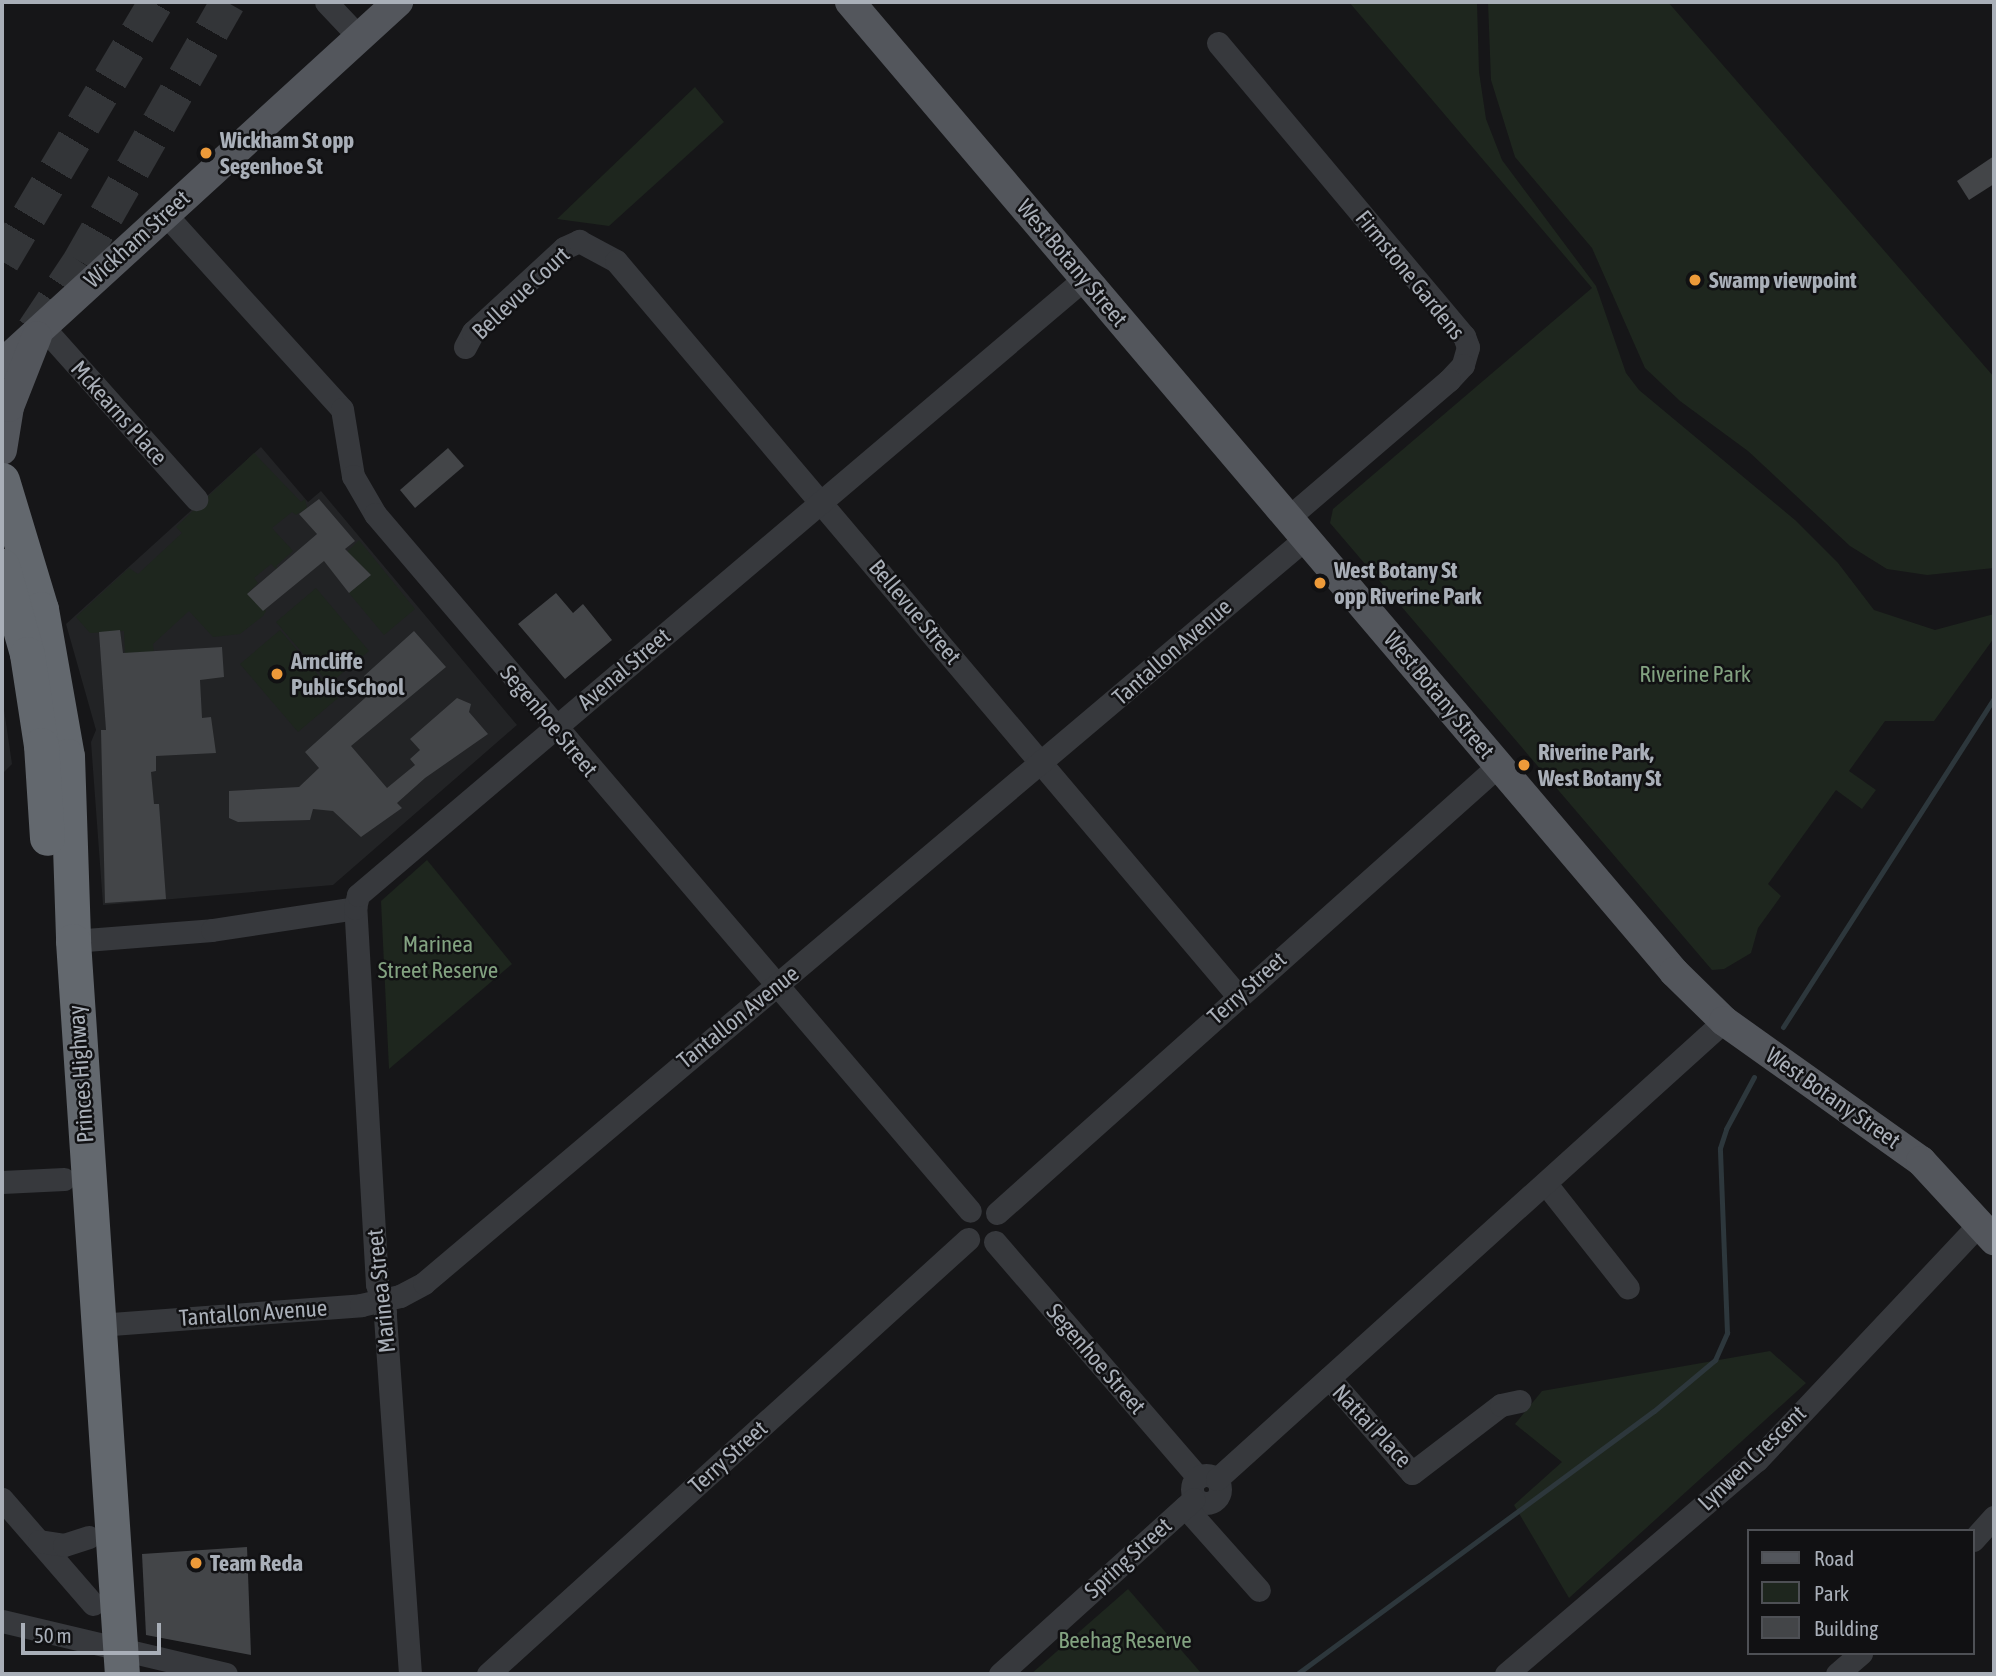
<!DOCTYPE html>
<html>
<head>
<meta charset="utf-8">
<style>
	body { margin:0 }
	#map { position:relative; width:1996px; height:1676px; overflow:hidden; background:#161618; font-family:"Asap Condensed",sans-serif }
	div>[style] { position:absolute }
	.built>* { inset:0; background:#222325 }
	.green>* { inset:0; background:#1e261e }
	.stream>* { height:5px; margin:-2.5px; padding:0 2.5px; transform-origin:2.5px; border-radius:2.5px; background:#2d373c }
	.building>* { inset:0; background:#434548 }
	.highway-tunnel>* { height:35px; margin-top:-17.5px; transform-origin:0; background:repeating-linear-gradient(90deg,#333538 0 35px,transparent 0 53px) }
	.minor>* { height:23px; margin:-11.5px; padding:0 11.5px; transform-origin:11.5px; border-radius:11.5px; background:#37393d }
	.minor>.ring { margin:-11.5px; padding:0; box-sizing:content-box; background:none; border:23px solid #37393d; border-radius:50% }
	.major>* { height:30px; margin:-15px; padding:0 15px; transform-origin:15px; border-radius:15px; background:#53565c }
	.highway>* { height:35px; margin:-17.5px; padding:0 17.5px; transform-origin:17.5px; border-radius:17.5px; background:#63686e }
	.dots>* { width:19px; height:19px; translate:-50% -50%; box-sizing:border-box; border:4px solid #111113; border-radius:50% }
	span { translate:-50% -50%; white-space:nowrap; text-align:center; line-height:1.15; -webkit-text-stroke:5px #111113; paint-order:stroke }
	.poi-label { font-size:23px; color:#a9afb8; font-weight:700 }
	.left { translate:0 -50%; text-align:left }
	.street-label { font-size:23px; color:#a9afb8 }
	.park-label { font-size:23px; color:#82a280 }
	.frame { position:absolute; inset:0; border:4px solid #a9afb8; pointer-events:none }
	.legend { position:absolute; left:1747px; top:1529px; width:228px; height:126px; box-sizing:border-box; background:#111113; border:2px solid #4e5055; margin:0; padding:9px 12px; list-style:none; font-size:21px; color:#a9afb8 }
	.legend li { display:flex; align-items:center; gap:14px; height:35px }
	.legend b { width:35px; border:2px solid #4e5055 }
	.scale { position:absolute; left:21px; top:1623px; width:140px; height:32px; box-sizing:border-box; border:4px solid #a9afb8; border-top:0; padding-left:9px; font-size:21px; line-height:24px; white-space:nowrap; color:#a9afb8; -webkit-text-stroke:5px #111113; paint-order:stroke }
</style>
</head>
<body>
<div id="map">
	<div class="built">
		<div style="clip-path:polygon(261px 447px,308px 502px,321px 491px,517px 725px,333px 885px,103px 905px,91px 742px,96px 730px,66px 624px)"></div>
		<div style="clip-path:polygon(2px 696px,12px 764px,2px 774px)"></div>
	</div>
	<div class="green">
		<div style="clip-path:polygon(1349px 2px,1477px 2px,1479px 72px,1486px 119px,1502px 160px,1596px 286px,1626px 373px,1639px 390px,1795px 520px,1838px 563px,1874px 610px,1935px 630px,1994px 614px,1994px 638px,1934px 721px,1885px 721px,1849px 771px,1876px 790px,1862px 809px,1836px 790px,1768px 884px,1781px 896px,1758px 928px,1751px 953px,1724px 969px,1712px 970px,1330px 523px,1333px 509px,1592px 288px)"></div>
		<div style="clip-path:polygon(1488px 2px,1668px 2px,1994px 377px,1994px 568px,1927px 575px,1887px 569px,1850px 546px,1748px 451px,1680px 401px,1645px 368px,1592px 248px,1515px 157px,1491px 80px)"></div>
		<div style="clip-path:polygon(695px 87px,724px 122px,609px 226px,557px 219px)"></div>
		<div style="clip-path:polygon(254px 453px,301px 502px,305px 499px,307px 508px,296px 515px,292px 512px,272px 528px,293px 551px,276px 566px,290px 582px,271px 564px,254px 578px,258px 583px,247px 594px,266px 611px,263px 616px,240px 634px,213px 637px,189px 611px,153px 644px,156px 674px,125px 653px,124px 631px,90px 633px,76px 617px,129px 568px,138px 574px,182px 533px,176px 527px)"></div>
		<div style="clip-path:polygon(359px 540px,415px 609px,384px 635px,349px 593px,371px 575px,353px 557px,334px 573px,330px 569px)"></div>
		<div style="clip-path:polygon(316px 588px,369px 651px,329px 684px,276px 622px)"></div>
		<div style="clip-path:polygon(280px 630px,338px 698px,298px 732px,240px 664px)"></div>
		<div style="clip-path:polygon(427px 860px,512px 964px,389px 1069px,381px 901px)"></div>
		<div style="clip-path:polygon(1770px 1351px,1806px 1383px,1569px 1598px,1514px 1505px,1562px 1462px,1515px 1424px,1542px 1391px)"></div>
		<div style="clip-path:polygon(1128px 1589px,1202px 1674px,1031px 1674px)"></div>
	</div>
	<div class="stream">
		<div style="left:1783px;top:1027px;width:391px;rotate:-57.3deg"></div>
		<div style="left:1297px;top:1674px;width:443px;rotate:-36.4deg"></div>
		<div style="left:1654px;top:1411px;width:80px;rotate:-39.9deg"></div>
		<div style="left:1715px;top:1360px;width:30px;rotate:-66deg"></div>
		<div style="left:1727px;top:1333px;width:185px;rotate:-92.2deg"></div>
		<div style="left:1720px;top:1148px;width:20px;rotate:-72deg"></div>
		<div style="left:1726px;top:1129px;width:59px;rotate:-61.7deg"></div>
	</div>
	<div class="building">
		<div style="clip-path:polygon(1994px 156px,1994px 184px,1969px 200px,1957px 181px)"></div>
		<div style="clip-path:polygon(448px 448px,464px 466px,415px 508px,400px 490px)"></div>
		<div style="clip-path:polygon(319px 499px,355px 541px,345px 549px,371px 575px,349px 593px,324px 561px,263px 611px,247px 594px,317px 534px,299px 514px)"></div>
		<div style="clip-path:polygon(556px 593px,573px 613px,583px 604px,612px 640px,565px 679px,518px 624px)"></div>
		<div style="clip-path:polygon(120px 630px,123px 653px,222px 647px,224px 677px,200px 680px,202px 718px,211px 717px,216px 753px,156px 756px,156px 771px,151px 772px,154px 804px,159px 804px,166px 899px,105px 903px,101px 730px,106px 730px,99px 632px)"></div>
		<div style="clip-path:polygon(414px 631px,446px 667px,351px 746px,387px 788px,415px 765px,410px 759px,420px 750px,410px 739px,457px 698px,471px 704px,469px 712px,488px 734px,425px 778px,397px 803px,402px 808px,361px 837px,333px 811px,313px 809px,310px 820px,238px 822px,229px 818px,229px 791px,299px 787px,319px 768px,305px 752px,375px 689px,364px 676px)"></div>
		<div style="clip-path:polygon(247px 1547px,251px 1655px,146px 1635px,142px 1554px)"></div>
	</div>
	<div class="highway-tunnel">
		<div style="left:2px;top:261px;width:301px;rotate:-59.3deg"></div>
		<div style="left:34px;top:330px;width:83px;rotate:-56.3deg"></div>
		<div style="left:80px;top:261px;width:298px;rotate:-60.3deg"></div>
	</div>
	<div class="minor">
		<div style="left:326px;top:2px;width:48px;rotate:46.7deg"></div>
		<div style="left:1218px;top:43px;width:383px;rotate:50deg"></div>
		<div style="left:1464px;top:336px;width:12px;rotate:70deg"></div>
		<div style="left:1468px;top:347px;width:19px;rotate:106deg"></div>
		<div style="left:1463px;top:365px;width:21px;rotate:133deg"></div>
		<div style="left:1449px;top:380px;width:211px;rotate:139.4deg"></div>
		<div style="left:165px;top:214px;width:263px;rotate:47.8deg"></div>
		<div style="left:342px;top:409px;width:68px;rotate:80.7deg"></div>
		<div style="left:353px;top:476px;width:44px;rotate:59.9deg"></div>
		<div style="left:375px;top:514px;width:916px;rotate:49.51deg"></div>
		<div style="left:42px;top:326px;width:232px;rotate:48.3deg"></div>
		<div style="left:465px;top:347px;width:17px;rotate:-62deg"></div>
		<div style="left:473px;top:332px;width:124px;rotate:-42.7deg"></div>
		<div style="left:564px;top:248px;width:17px;rotate:-25deg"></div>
		<div style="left:579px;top:241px;width:42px;rotate:28.4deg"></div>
		<div style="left:616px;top:261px;width:963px;rotate:49.76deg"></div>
		<div style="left:73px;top:941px;width:139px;rotate:-4.5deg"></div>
		<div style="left:212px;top:930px;width:145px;rotate:-8.7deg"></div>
		<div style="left:2px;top:1182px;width:62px;rotate:-2.8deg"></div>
		<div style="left:1546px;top:1184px;width:132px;rotate:51.7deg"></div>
		<div style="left:997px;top:1213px;width:673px;rotate:-41.75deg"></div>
		<div style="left:995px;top:1242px;width:311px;rotate:49.2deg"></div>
		<div style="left:98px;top:1325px;width:264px;rotate:-4.3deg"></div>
		<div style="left:361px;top:1305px;width:40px;rotate:-13deg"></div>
		<div style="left:400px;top:1296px;width:27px;rotate:-28deg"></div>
		<div style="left:424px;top:1283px;width:1155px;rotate:-40.19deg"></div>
		<div style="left:1329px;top:1378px;width:126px;rotate:48.9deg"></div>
		<div style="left:1412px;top:1473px;width:112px;rotate:-37.4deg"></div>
		<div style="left:1501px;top:1405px;width:19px;rotate:-12deg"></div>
		<div class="ring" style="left:1192px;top:1475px;width:5px;height:5px"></div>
		<div style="left:1217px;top:1479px;width:683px;rotate:-42.09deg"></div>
		<div style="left:2px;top:1499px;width:139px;rotate:49.1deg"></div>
		<div style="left:1185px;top:1507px;width:111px;rotate:48.3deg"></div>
		<div style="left:1973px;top:1540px;width:31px;rotate:-48deg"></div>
		<div style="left:39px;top:1541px;width:25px;rotate:9deg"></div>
		<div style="left:64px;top:1545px;width:26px;rotate:-18deg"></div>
		<div style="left:2px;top:1621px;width:230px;rotate:13.3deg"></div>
		<div style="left:410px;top:1674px;width:363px;rotate:-94deg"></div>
		<div style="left:385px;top:1312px;width:29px;rotate:-106deg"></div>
		<div style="left:377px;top:1284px;width:377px;rotate:-93.3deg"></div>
		<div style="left:355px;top:908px;width:13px;rotate:-77deg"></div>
		<div style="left:358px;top:895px;width:954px;rotate:-40.32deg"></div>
		<div style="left:488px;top:1674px;width:648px;rotate:-42.18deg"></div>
		<div style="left:1000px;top:1674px;width:261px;rotate:-42.1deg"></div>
		<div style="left:1506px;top:1674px;width:330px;rotate:-40.5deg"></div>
		<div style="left:1757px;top:1460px;width:325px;rotate:-46.7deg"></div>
		<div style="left:1837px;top:1674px;width:32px;rotate:-41deg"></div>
	</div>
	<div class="major">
		<div style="left:850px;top:2px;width:1273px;rotate:49.65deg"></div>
		<div style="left:1674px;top:972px;width:70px;rotate:44.4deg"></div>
		<div style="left:1724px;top:1021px;width:242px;rotate:35.4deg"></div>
		<div style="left:1921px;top:1161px;width:108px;rotate:47.3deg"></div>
		<div style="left:2px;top:364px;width:537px;rotate:-42.43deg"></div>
		<div style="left:2px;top:450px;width:44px;rotate:-80.8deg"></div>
		<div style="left:9px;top:407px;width:76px;rotate:-68.5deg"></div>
	</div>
	<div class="highway">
		<div style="left:2px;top:480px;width:135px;rotate:73.2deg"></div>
		<div style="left:41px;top:609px;width:149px;rotate:80deg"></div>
		<div style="left:67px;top:756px;width:185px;rotate:88.1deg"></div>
		<div style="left:73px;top:941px;width:735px;rotate:86.18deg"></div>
		<div style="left:2px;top:566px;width:91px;rotate:74.1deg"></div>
		<div style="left:27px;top:654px;width:92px;rotate:81.3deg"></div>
		<div style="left:41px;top:745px;width:93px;rotate:86.3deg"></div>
	</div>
	<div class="dots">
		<div style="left:206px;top:153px;background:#ed9a39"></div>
		<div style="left:1695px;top:280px;background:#ed9a39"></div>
		<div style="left:1320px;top:583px;background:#ed9a39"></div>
		<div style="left:277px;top:674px;background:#ed9a39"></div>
		<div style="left:1524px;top:765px;background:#ed9a39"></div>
		<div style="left:196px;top:1563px;background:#ed9a39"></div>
	</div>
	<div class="poi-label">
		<span class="left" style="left:220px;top:153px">Wickham St opp<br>Segenhoe St</span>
		<span class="left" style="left:1709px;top:280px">Swamp viewpoint</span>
		<span class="left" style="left:1334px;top:583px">West Botany St<br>opp Riverine Park</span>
		<span class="left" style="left:291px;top:674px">Arncliffe<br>Public School</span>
		<span class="left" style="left:1538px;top:765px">Riverine Park,<br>West Botany St</span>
		<span class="left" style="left:210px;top:1563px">Team Reda</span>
	</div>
	<div class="street-label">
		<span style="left:137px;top:239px;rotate:-42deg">Wickham Street</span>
		<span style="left:1072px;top:263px;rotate:50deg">West Botany Street</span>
		<span style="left:1410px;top:275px;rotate:51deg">Firmstone Gardens</span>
		<span style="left:521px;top:293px;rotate:-43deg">Bellevue Court</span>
		<span style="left:119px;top:413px;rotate:48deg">Mckearns Place</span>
		<span style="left:915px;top:612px;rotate:50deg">Bellevue Street</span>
		<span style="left:1172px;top:652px;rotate:-41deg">Tantallon Avenue</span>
		<span style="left:624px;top:669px;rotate:-40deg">Avenal Street</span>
		<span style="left:1439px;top:695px;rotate:50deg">West Botany Street</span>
		<span style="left:549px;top:721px;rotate:50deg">Segenhoe Street</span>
		<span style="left:1247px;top:988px;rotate:-42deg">Terry Street</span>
		<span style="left:738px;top:1017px;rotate:-39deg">Tantallon Avenue</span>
		<span style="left:81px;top:1074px;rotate:-94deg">Princes Highway</span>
		<span style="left:1833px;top:1098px;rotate:35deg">West Botany Street</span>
		<span style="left:381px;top:1291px;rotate:-96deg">Marinea Street</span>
		<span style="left:253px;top:1313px;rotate:-4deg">Tantallon Avenue</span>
		<span style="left:1096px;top:1359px;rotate:49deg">Segenhoe Street</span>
		<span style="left:1372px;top:1426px;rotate:47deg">Nattai Place</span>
		<span style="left:728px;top:1457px;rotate:-42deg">Terry Street</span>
		<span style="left:1752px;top:1458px;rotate:-44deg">Lynwen Crescent</span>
		<span style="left:1128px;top:1558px;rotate:-42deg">Spring Street</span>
	</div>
	<div class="park-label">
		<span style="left:1695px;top:674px">Riverine Park</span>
		<span style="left:438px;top:957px">Marinea<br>Street Reserve</span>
		<span style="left:1125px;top:1640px">Beehag Reserve</span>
	</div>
	<div class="frame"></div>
	<ul class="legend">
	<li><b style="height:9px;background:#53565c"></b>Road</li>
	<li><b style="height:19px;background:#1e261e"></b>Park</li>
	<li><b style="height:19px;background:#434548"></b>Building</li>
	</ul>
	<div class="scale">50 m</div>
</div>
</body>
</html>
